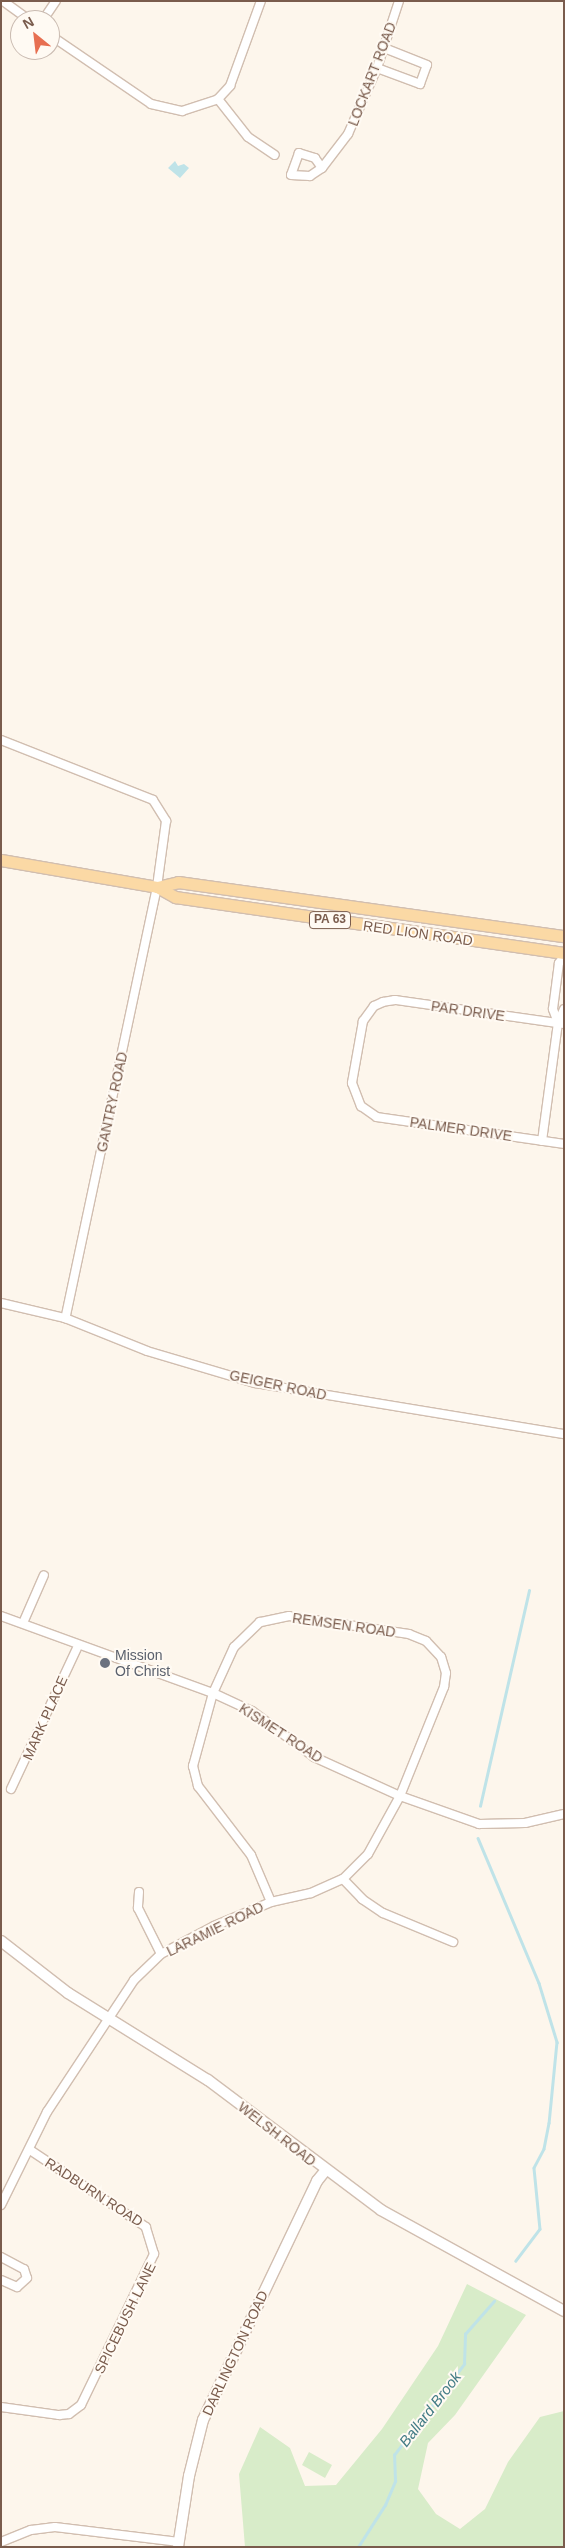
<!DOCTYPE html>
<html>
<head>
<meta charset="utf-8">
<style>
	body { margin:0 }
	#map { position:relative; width:565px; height:2548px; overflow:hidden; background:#fdf6ec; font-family:Arial,sans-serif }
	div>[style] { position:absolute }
	.green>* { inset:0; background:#d8ecc9 }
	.water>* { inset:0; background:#bfe3e8 }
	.stream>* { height:2.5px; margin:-1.25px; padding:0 1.25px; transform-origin:1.25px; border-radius:1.25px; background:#bfe3e8 }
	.roads { filter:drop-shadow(1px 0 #d1beb0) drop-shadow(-1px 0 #d1beb0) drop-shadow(0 1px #d1beb0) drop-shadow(0 -1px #d1beb0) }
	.street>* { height:8px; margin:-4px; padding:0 4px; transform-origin:4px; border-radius:4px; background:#fff }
	.secondary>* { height:10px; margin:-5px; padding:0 5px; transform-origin:5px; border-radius:5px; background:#fff }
	.primary>* { height:11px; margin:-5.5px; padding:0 5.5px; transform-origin:5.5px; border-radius:5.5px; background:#fbd9a5 }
	.dots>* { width:14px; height:14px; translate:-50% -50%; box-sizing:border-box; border:2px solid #fffaf3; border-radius:50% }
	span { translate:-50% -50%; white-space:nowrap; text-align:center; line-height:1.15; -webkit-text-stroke:4px #fffaf3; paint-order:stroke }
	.shield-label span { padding:1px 4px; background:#fffaf3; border:1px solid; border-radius:4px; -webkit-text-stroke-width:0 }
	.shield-label { font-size:12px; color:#7a5c4d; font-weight:700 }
	.street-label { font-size:14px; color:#7a5c4d }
	.worship-label { font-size:14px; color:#5b616d }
	.left { translate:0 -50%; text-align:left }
	.water-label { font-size:15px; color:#437c86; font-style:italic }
	.frame { position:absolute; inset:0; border:2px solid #7a5c4d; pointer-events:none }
	.north { position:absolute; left:10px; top:10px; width:50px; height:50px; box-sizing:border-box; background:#fffaf3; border:1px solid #cabbb1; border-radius:50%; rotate:331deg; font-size:14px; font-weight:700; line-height:20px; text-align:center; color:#7a5c4d }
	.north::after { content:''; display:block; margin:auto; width:18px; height:22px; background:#e76f51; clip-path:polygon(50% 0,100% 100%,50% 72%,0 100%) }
</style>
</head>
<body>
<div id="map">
	<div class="green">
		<div style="clip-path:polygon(467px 2284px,526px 2315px,455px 2415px,428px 2443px,418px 2489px,436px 2514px,460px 2529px,485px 2509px,508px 2462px,540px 2417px,564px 2411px,564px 2547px,245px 2547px,239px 2474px,260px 2427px,290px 2448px,305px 2486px,336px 2485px,382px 2429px,438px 2346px)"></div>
		<div style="clip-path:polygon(309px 2452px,332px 2465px,325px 2478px,302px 2465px)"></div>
	</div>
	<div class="water">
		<div style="clip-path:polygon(175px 161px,178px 166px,184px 164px,189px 168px,180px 178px,168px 168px)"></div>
	</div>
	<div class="stream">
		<div style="left:480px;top:1806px;width:221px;rotate:-77.2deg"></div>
		<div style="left:478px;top:1838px;width:157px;rotate:67.2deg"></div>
		<div style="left:539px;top:1983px;width:62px;rotate:73deg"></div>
		<div style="left:557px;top:2042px;width:81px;rotate:95.6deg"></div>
		<div style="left:549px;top:2123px;width:26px;rotate:101deg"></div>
		<div style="left:544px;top:2149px;width:21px;rotate:118deg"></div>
		<div style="left:534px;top:2168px;width:61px;rotate:84.4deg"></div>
		<div style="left:540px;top:2229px;width:40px;rotate:127deg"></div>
		<div style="left:358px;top:2547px;width:50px;rotate:-57.3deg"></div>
		<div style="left:385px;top:2505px;width:26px;rotate:-67deg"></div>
		<div style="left:395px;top:2481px;width:26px;rotate:-92deg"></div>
		<div style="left:394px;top:2455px;width:115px;rotate:-52.4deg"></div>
		<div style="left:464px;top:2364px;width:30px;rotate:-88deg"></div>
		<div style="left:465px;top:2334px;width:44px;rotate:-48.7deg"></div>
	</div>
	<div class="roads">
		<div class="street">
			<div style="left:3px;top:1px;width:32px;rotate:36deg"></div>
			<div style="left:43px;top:20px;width:23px;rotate:-56deg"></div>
			<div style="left:50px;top:35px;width:122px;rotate:34.3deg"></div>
			<div style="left:151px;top:104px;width:32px;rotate:13deg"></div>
			<div style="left:182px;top:111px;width:38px;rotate:-18deg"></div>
			<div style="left:218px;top:99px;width:18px;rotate:-47deg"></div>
			<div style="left:230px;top:86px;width:90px;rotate:-70deg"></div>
			<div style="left:377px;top:68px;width:46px;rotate:20.4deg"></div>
			<div style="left:420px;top:84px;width:20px;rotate:-70deg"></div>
			<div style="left:427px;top:65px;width:46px;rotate:-158.4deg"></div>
			<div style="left:218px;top:99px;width:48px;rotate:51.7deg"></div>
			<div style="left:248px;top:137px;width:32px;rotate:34deg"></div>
			<div style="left:322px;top:168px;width:12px;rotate:-125deg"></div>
			<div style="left:315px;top:158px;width:17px;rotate:-163deg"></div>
			<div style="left:299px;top:153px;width:23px;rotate:110deg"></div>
			<div style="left:291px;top:175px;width:19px;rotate:3deg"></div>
			<div style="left:310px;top:176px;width:14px;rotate:-34deg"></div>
			<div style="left:322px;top:168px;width:43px;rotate:-52.6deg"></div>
			<div style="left:348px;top:134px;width:72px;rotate:-66.3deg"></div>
			<div style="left:377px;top:68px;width:71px;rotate:-71.8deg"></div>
			<div style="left:1px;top:740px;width:163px;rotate:21.5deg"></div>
			<div style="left:153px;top:800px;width:25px;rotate:58deg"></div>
			<div style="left:166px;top:821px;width:67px;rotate:97.8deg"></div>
			<div style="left:157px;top:887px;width:441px;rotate:102deg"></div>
			<div style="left:558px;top:1023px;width:15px;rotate:-110deg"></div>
			<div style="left:553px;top:1009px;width:46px;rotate:-82.6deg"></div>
			<div style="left:559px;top:963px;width:9px;rotate:-54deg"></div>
			<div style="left:564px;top:1024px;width:171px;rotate:-171.9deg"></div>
			<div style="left:395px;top:1000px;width:12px;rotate:171deg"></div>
			<div style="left:383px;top:1002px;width:10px;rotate:156deg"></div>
			<div style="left:374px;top:1006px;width:19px;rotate:126deg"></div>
			<div style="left:363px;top:1021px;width:63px;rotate:100.1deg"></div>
			<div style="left:352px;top:1083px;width:25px;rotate:69deg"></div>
			<div style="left:361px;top:1106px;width:19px;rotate:35deg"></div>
			<div style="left:377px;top:1117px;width:189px;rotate:8.2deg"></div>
			<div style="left:542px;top:1141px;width:119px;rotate:-82.3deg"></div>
			<div style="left:558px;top:1023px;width:15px;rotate:-67deg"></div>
			<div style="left:1px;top:1303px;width:66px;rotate:13.2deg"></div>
			<div style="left:65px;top:1318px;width:88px;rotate:21.9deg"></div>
			<div style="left:147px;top:1351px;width:113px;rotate:16.5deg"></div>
			<div style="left:255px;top:1383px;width:313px;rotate:9.4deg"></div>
			<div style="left:1px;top:1616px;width:226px;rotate:20deg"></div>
			<div style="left:213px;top:1693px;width:43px;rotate:24.8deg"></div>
			<div style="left:252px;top:1711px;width:77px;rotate:36.6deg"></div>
			<div style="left:314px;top:1757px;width:94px;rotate:24.4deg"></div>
			<div style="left:400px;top:1796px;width:84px;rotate:19.5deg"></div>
			<div style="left:479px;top:1824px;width:46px;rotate:-1.2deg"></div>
			<div style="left:525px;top:1823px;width:40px;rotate:-13deg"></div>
			<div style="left:23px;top:1623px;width:52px;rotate:-66.4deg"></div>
			<div style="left:11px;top:1789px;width:158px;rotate:-64.9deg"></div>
			<div style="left:343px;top:1879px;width:28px;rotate:46deg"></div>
			<div style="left:362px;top:1899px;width:25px;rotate:34deg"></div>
			<div style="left:383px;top:1913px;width:76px;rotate:22.5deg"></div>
			<div style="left:139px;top:1892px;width:16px;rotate:94deg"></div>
			<div style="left:138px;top:1908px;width:51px;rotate:63.4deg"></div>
			<div style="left:1px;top:2205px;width:104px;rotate:-63.7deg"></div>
			<div style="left:47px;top:2112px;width:158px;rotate:-56.6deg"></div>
			<div style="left:134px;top:1980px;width:37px;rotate:-44deg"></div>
			<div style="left:161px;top:1954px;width:60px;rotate:-27.8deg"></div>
			<div style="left:214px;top:1926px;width:62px;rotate:-22.8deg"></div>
			<div style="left:271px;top:1902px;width:41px;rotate:-12.7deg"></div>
			<div style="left:311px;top:1893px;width:35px;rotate:-24deg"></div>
			<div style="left:343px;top:1879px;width:35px;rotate:-45deg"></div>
			<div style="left:368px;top:1854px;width:66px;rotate:-61.1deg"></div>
			<div style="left:400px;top:1796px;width:118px;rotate:-68deg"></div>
			<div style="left:444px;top:1687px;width:14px;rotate:-82deg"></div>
			<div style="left:446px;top:1673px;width:17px;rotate:-107deg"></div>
			<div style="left:441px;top:1657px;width:22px;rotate:-133deg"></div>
			<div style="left:426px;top:1641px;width:18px;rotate:-158deg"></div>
			<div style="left:409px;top:1634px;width:121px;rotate:-171.5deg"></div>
			<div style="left:289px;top:1616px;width:30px;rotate:168deg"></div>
			<div style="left:260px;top:1622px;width:36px;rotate:136deg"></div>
			<div style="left:234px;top:1647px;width:51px;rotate:114.5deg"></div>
			<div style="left:213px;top:1693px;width:76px;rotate:105.3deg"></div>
			<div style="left:193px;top:1766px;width:21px;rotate:76deg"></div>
			<div style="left:198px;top:1786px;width:87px;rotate:52.5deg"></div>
			<div style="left:251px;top:1855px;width:51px;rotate:66.9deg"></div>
			<div style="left:1px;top:2257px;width:26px;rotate:28deg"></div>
			<div style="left:24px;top:2269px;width:9px;rotate:72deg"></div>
			<div style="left:27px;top:2278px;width:13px;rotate:138deg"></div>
			<div style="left:17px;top:2287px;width:17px;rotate:-156deg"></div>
			<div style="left:1px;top:2407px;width:59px;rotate:7.9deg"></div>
			<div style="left:59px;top:2415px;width:10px;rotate:-6deg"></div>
			<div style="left:69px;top:2414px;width:15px;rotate:-37deg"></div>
			<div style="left:81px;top:2405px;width:168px;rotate:-64.2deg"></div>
			<div style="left:154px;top:2254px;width:28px;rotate:-107deg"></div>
			<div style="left:146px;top:2227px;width:139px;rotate:-146.4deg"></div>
			<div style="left:1px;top:2542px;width:32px;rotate:-22deg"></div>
			<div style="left:31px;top:2530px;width:24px;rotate:-7deg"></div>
			<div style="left:55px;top:2527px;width:125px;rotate:6.9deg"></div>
		</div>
		<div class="secondary">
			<div style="left:1px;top:1941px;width:85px;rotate:37.8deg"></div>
			<div style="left:68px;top:1993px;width:165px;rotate:31.9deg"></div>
			<div style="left:208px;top:2080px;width:216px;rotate:36.9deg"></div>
			<div style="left:381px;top:2210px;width:209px;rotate:28.9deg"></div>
			<div style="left:178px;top:2547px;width:72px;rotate:-81.2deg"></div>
			<div style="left:189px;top:2476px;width:58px;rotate:-76deg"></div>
			<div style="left:203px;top:2420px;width:265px;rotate:-64.5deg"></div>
			<div style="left:317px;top:2181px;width:13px;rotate:-51deg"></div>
		</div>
		<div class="primary">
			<div style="left:1px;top:860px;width:158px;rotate:9.8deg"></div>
			<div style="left:157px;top:887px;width:21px;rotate:29deg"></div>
			<div style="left:175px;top:897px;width:393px;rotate:8.2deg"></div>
			<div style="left:157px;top:887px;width:22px;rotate:-13deg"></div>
			<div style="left:178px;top:882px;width:390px;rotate:8deg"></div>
		</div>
	</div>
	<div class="dots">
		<div style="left:105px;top:1663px;background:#6b7280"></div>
	</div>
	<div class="shield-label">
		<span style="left:330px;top:920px">PA 63</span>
	</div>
	<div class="street-label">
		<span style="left:372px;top:74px;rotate:-69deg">LOCKART ROAD</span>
		<span style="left:418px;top:933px;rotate:8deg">RED LION ROAD</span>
		<span style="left:468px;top:1011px;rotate:8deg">PAR DRIVE</span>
		<span style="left:112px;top:1102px;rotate:-78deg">GANTRY ROAD</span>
		<span style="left:461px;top:1129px;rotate:8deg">PALMER DRIVE</span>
		<span style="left:278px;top:1385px;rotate:12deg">GEIGER ROAD</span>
		<span style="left:344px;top:1625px;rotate:8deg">REMSEN ROAD</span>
		<span style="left:45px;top:1718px;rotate:-66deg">MARK PLACE</span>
		<span style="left:281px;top:1733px;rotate:33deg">KISMET ROAD</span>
		<span style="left:215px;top:1929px;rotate:-26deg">LARAMIE ROAD</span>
		<span style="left:277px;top:2134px;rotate:38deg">WELSH ROAD</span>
		<span style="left:94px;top:2192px;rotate:33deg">RADBURN ROAD</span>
		<span style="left:125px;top:2318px;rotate:-64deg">SPICEBUSH LANE</span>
		<span style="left:235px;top:2353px;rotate:-65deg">DARLINGTON ROAD</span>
	</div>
	<div class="worship-label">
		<span class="left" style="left:115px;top:1663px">Mission<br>Of Christ</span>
	</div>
	<div class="water-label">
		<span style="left:430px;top:2409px;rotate:-52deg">Ballard Brook</span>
	</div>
	<div class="frame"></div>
	<div class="north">N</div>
</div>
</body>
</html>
